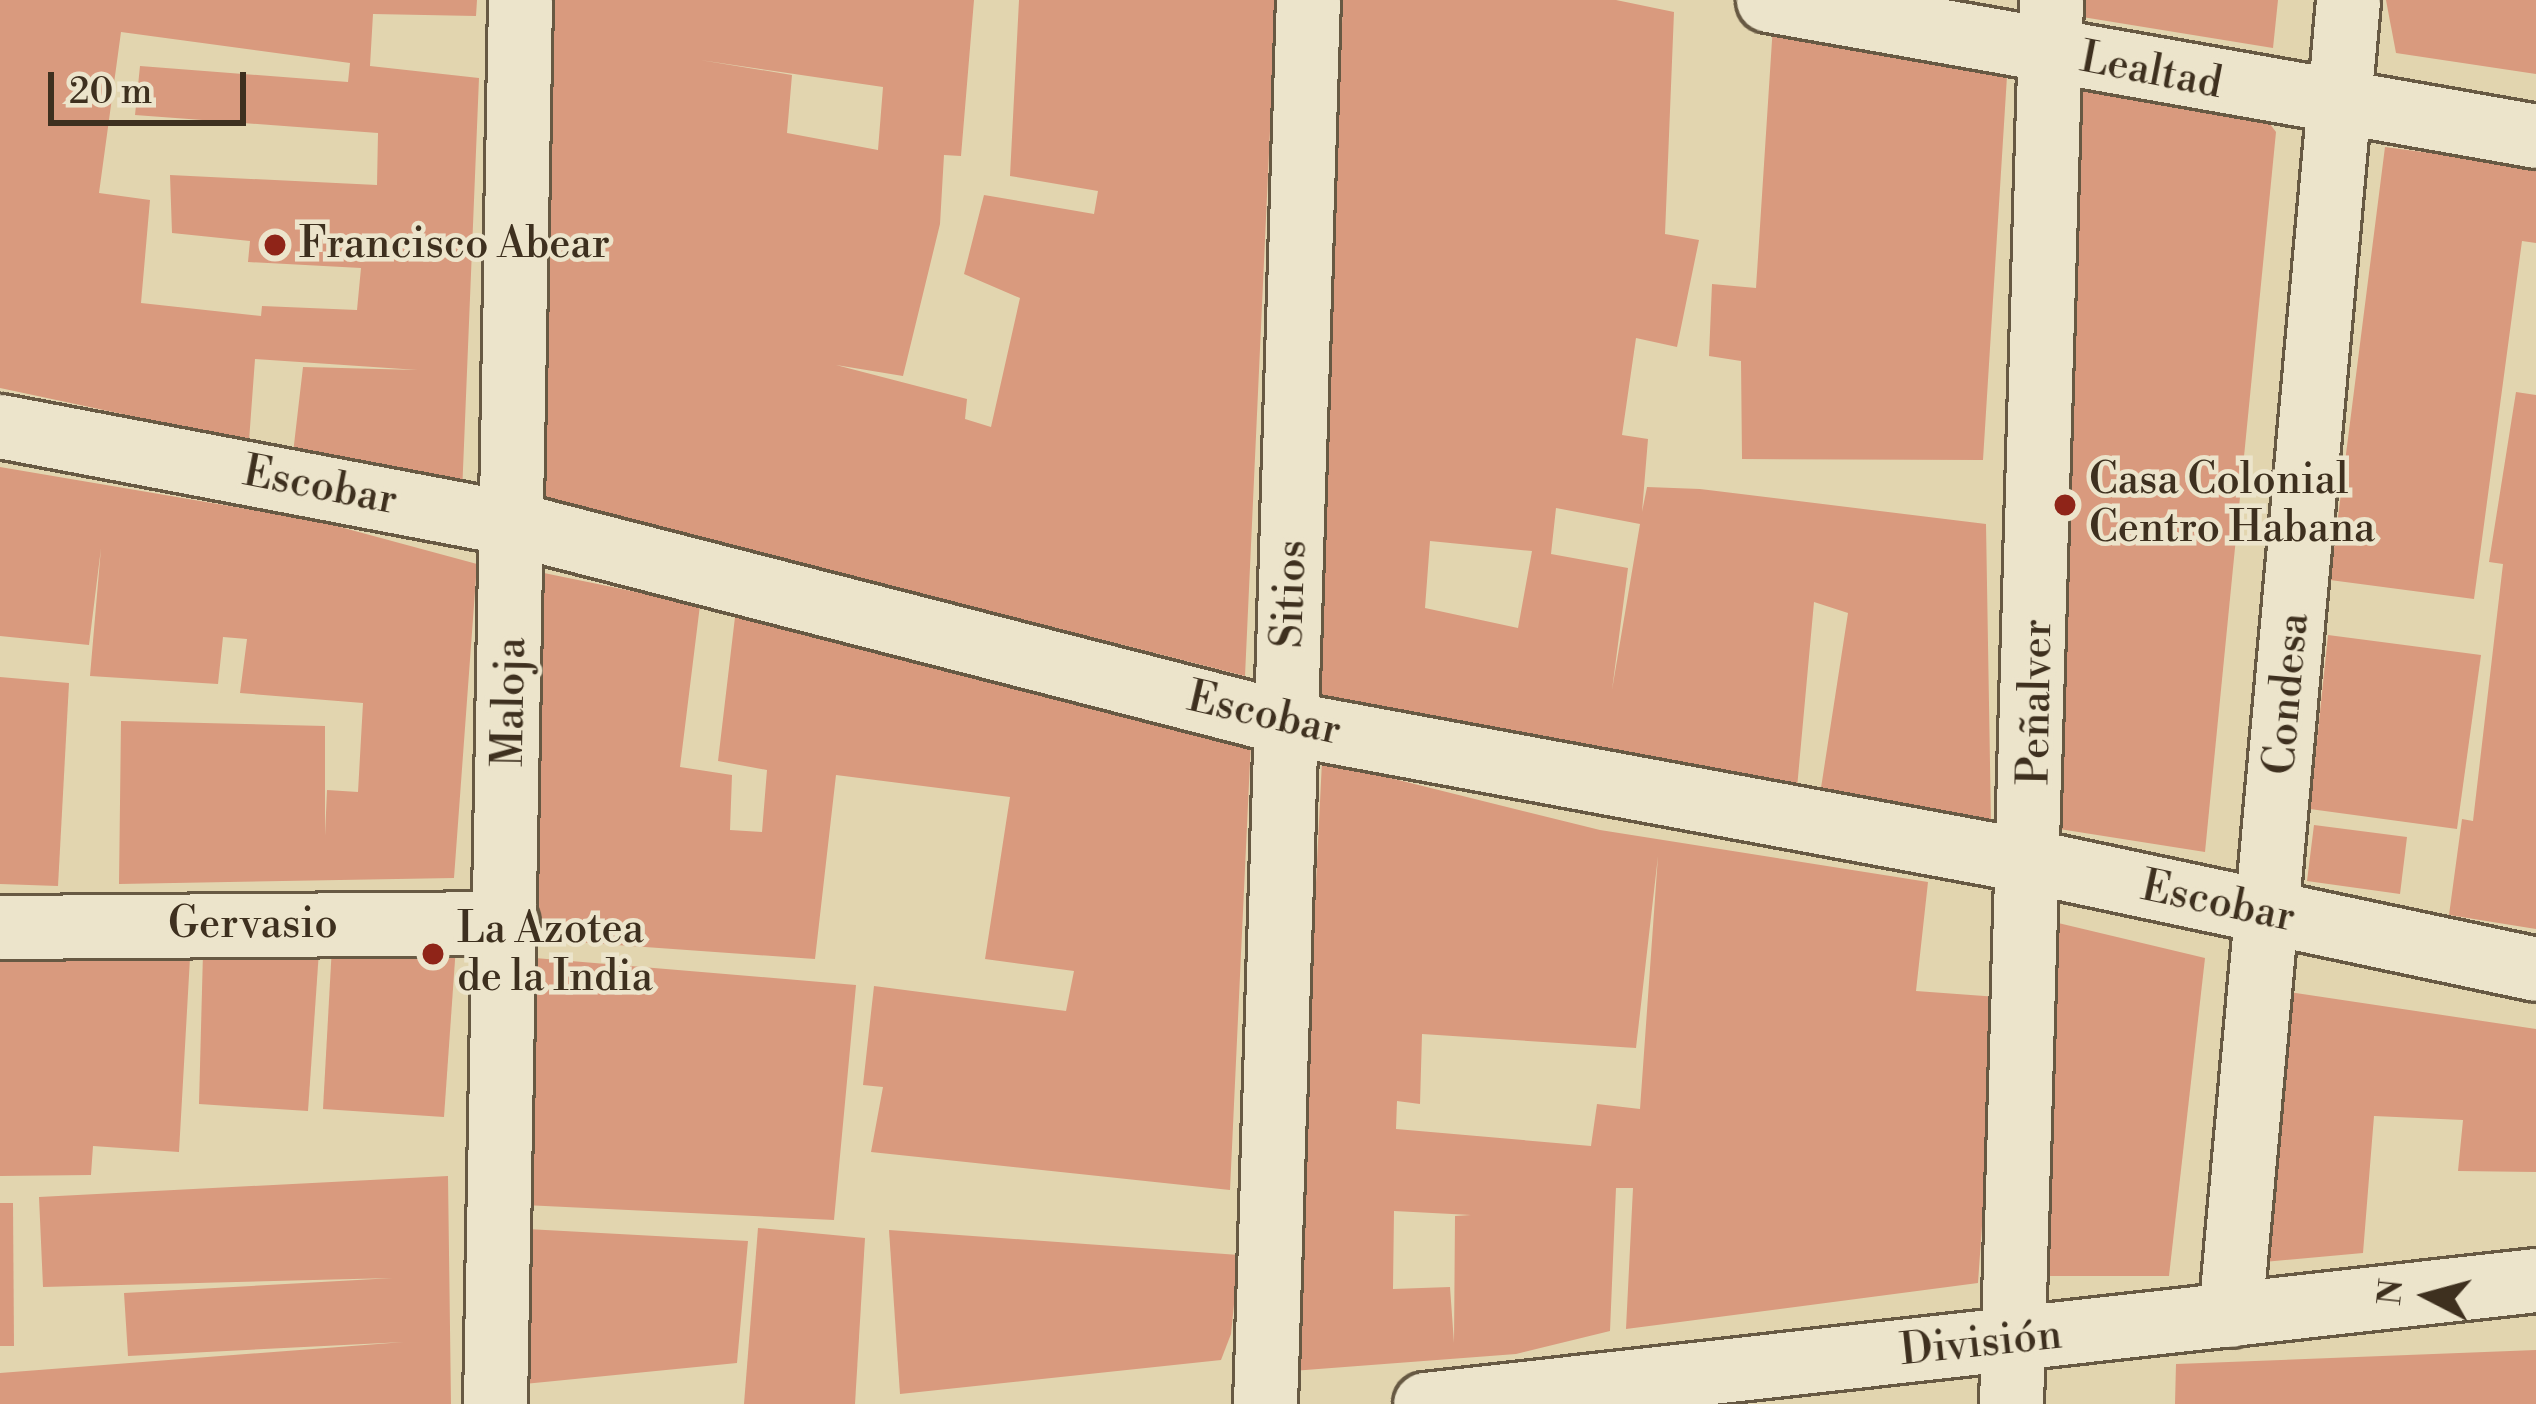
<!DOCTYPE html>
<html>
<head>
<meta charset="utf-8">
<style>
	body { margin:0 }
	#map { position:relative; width:2536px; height:1404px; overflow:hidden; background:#e2d5af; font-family:"Libre Bodoni",serif }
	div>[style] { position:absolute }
	.building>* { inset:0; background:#d99a7e }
	.roads { filter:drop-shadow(3px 0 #675943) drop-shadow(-3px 0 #675943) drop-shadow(0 3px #675943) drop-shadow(0 -3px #675943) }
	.street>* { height:63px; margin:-31.5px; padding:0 31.5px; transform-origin:31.5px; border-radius:31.5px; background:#ece4cb }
	.dots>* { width:33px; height:33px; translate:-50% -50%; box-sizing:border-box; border:6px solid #ece4cb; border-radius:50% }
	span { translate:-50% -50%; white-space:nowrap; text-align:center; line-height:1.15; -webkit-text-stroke:9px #ece4cb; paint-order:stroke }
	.street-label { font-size:42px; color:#3e301f }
	.poi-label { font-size:42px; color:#3e301f }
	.left { translate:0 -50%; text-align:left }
	.north { position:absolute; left:2368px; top:1236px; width:120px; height:120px; -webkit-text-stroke:9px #ece4cb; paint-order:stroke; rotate:276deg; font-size:33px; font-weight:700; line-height:48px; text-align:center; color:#3e301f }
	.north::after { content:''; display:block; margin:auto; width:42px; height:54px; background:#3e301f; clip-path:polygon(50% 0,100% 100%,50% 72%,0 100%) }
	.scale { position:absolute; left:48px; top:72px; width:198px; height:54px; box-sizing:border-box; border:6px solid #3e301f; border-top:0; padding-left:15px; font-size:36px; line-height:42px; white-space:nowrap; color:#3e301f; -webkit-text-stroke:9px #ece4cb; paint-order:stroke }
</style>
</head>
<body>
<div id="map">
	<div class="building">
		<div style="clip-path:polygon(evenodd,0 0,477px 0,476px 16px,373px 14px,370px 66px,479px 78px,462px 494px,292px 462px,303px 367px,418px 370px,255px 359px,249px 441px,0 388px,0 0,121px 32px,350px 63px,348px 82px,140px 66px,135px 115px,378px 133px,377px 185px,170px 175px,172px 233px,250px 241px,248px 262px,361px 268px,357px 310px,262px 306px,261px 316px,141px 303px,150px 200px,99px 193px,121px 32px)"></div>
		<div style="clip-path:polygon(evenodd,551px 0,974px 0,961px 156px,944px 155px,940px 224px,903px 376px,836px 365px,967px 399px,965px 419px,991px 427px,1020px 298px,964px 274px,984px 195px,1094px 214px,1098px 191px,1010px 176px,1019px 0,1276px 0,1245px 676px,541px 497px,551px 0,700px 60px,883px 87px,878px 150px,787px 133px,792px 75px,700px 60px)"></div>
		<div style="clip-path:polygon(evenodd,1343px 0,1616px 0,1674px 12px,1665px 234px,1699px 240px,1677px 347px,1636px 338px,1622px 435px,1648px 439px,1642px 512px,1647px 487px,1700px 489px,1986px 524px,1991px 823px,1821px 788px,1848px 613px,1814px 602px,1797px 788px,1314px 694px,1343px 0,1556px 508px,1640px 524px,1612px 690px,1628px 568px,1551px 554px,1556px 508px,1343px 0,1430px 541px,1532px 551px,1518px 628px,1425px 608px,1430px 541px)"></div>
		<div style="clip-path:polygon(2071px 0,2278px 0,2273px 48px,2070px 15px)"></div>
		<div style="clip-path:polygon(2386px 0,2536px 0,2536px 74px,2396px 53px)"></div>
		<div style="clip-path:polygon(1773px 25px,2007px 76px,1983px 460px,1742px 459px,1741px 361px,1709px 356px,1712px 284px,1756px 288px)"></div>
		<div style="clip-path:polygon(2078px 79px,2260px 111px,2276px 132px,2205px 852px,2053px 828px)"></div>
		<div style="clip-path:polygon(2385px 147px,2536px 167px,2536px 243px,2522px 241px,2474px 599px,2330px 580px)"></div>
		<div style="clip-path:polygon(2516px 392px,2536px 395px,2536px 929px,2449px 915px,2462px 819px,2473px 821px,2503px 564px,2489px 562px)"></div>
		<div style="clip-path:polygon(0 467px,318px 521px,477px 564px,454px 878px,119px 884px,121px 721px,325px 726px,325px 836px,327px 790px,358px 792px,363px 703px,240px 693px,247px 639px,223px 637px,218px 684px,90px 676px,101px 548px,89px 645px,0 636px)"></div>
		<div style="clip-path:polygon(539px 572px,700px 605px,680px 767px,732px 775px,730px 830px,762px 832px,767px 770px,718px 761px,735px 617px,1251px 740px,1230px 1190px,871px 1152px,883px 1087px,863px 1085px,874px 986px,1066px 1011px,1074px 971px,985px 959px,1010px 797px,836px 775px,815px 959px,533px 939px)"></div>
		<div style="clip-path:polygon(2328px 635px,2481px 655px,2457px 829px,2310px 809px)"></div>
		<div style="clip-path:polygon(0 677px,69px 683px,58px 886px,0 884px)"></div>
		<div style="clip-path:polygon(evenodd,1322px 761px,1600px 830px,1928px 882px,1916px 991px,1998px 997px,1978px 1283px,1626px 1329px,1633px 1188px,1616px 1188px,1610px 1331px,1516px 1354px,1292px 1371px,1322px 761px,1658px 856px,1640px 1109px,1597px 1104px,1591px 1146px,1396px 1129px,1397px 1101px,1420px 1104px,1422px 1034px,1636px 1048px,1658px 856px,1322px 761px,1394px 1211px,1471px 1215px,1455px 1216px,1454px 1343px,1450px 1287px,1393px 1289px,1394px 1211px)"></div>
		<div style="clip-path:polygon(2314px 825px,2407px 837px,2400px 894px,2307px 881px)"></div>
		<div style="clip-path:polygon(2054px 922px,2205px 958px,2169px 1276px,2035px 1276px)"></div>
		<div style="clip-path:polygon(332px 946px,456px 946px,444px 1117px,323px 1109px)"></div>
		<div style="clip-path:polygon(0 950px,190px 958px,179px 1152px,93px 1146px,91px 1175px,0 1176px)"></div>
		<div style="clip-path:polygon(319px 951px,308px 1111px,199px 1104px,203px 953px)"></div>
		<div style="clip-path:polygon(535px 958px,856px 985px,834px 1220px,524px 1205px)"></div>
		<div style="clip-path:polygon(2289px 992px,2536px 1029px,2536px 1172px,2458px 1171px,2463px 1120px,2374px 1116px,2363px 1253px,2253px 1263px)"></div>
		<div style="clip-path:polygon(448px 1176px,451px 1404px,0 1404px,0 1373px,404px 1342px,128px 1356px,124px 1293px,393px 1278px,43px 1287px,39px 1197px)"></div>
		<div style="clip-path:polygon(0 1203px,13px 1203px,14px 1346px,0 1346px)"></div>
		<div style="clip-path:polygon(758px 1228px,865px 1238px,855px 1404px,744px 1404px)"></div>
		<div style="clip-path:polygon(527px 1229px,748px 1241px,737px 1363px,514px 1385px)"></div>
		<div style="clip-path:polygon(889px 1230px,1239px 1255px,1231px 1334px,1221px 1360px,900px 1394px)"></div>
		<div style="clip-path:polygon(2536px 1350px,2536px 1404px,2175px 1404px,2176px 1364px)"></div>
	</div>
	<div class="roads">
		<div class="street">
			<div style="left:1768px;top:0;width:780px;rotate:10.04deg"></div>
			<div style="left:0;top:426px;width:523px;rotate:10.79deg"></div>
			<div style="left:514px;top:524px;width:798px;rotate:14.44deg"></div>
			<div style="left:1287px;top:723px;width:760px;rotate:10.54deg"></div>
			<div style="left:2034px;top:862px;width:513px;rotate:12.03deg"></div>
			<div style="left:0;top:927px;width:507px;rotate:-0.45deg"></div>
			<div style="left:2230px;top:1315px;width:1320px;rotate:-84.87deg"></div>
			<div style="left:495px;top:1404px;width:1404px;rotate:-88.98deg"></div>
			<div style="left:1265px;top:1404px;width:1405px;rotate:-88.25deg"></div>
			<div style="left:1425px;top:1404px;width:1118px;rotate:-6.37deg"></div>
			<div style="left:2011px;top:1404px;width:1405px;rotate:-88.37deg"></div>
		</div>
	</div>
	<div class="dots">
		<div style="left:275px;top:245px;background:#8f2418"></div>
		<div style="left:2065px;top:505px;background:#8f2418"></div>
		<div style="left:433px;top:954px;background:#8f2418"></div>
	</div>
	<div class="street-label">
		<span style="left:2151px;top:72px;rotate:11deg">Lealtad</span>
		<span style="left:320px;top:487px;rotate:11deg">Escobar</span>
		<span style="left:1291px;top:594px;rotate:-88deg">Sitios</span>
		<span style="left:2288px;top:694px;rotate:-85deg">Condesa</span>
		<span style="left:511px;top:702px;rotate:-89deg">Maloja</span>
		<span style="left:2037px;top:702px;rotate:-89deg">Peñalver</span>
		<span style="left:1264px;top:715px;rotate:13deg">Escobar</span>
		<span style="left:2218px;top:903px;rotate:12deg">Escobar</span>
		<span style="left:253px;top:925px">Gervasio</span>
		<span style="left:1981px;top:1344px;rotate:-6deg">División</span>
	</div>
	<div class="poi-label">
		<span class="left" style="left:299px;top:245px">Francisco Abear</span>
		<span class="left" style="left:2089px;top:505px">Casa Colonial<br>Centro Habana</span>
		<span class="left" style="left:457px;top:954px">La Azotea<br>de la India</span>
	</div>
	<div class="north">N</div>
	<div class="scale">20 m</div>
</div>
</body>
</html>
